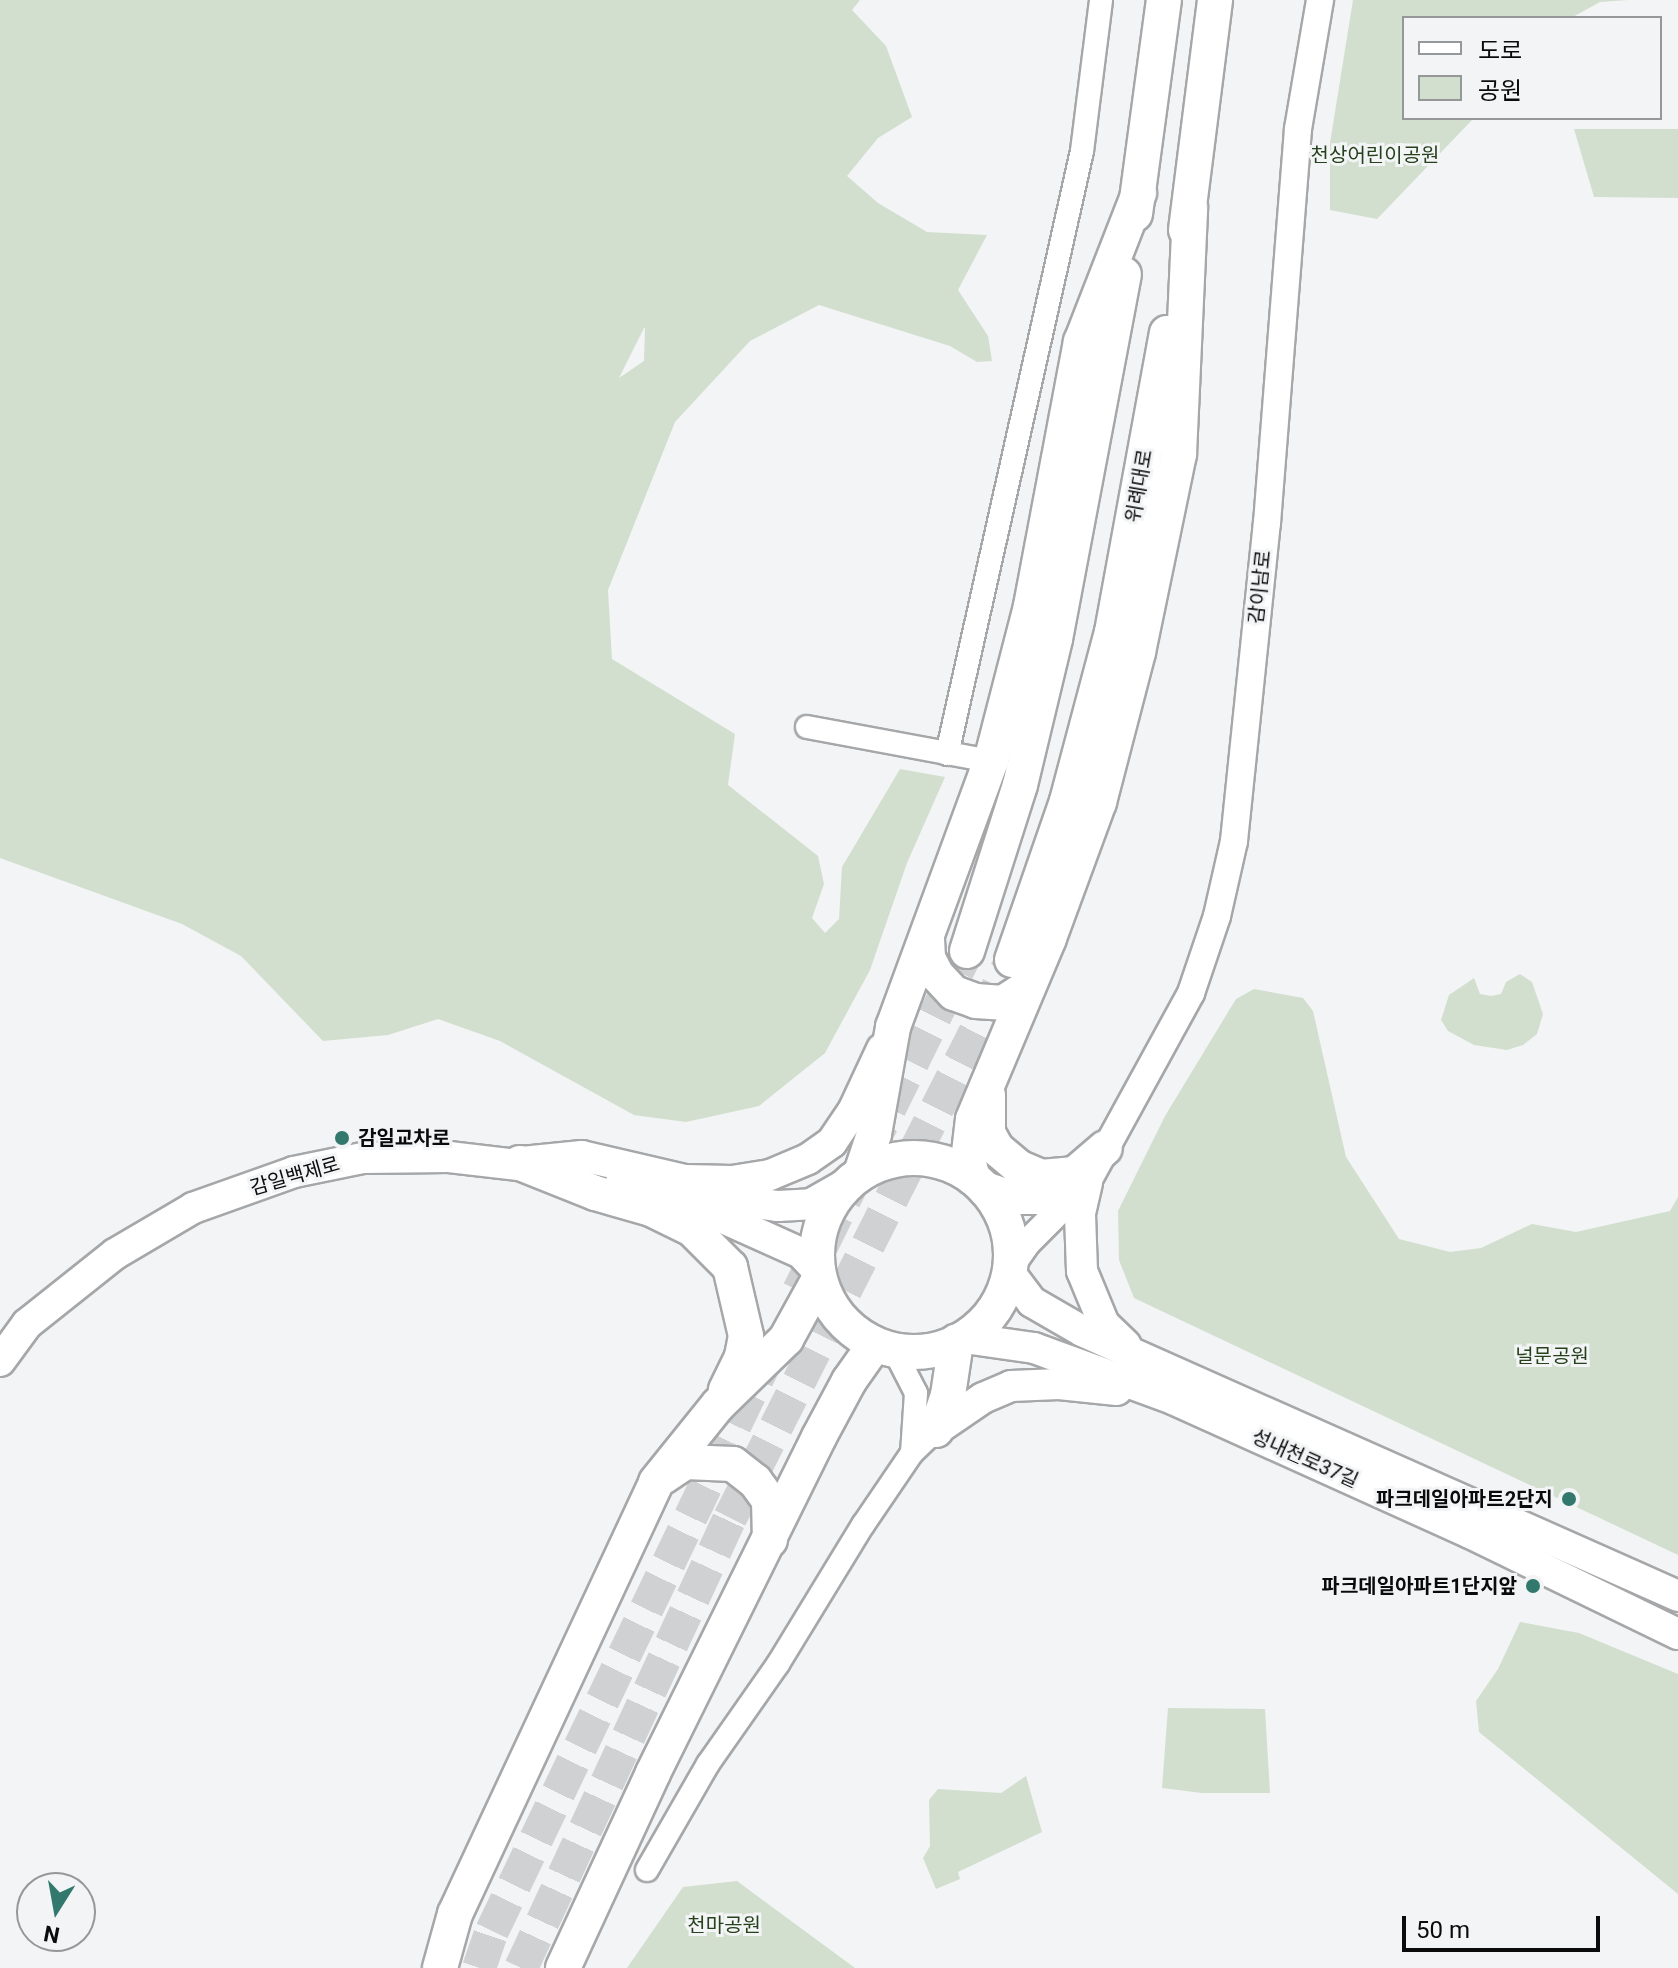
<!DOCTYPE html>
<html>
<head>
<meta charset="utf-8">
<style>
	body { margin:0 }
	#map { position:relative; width:1678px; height:1968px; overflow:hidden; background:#f2f4f5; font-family:Roboto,"Noto Sans KR",sans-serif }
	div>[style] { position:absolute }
	.green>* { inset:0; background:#d2dfce }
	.primary-tunnel>* { height:34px; margin-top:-17px; transform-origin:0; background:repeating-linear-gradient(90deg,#cfd1d2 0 34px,transparent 0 51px) }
	.roads { filter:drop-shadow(2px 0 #a6a7a9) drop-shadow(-2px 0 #a6a7a9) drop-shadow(0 2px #a6a7a9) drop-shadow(0 -2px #a6a7a9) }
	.minor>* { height:22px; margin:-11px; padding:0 11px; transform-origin:11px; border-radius:11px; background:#fff }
	.tertiary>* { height:26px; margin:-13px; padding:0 13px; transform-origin:13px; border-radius:13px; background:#fff }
	.secondary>* { height:30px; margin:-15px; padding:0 15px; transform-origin:15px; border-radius:15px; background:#fff }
	.primary>* { height:34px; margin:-17px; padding:0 17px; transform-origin:17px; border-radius:17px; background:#fff }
	.primary>.ring { margin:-17px; padding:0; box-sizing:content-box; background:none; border:34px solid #fff; border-radius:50% }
	.dots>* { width:22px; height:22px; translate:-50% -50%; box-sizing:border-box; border:4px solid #f2f4f5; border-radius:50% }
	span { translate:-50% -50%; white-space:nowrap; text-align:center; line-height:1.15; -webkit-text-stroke:6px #f2f4f5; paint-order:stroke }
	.park-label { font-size:20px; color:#26411b }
	.street-label { font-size:20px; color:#0b0b0c }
	.poi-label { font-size:20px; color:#0b0b0c; font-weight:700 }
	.left { translate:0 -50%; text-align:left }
	.right { translate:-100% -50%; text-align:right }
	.legend { position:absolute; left:1402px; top:16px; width:260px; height:104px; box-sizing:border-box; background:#f2f4f5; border:2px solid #969798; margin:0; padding:10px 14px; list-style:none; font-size:24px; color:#0b0b0c }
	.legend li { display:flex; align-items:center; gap:16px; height:40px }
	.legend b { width:40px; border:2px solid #969798 }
	.north { position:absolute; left:16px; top:1872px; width:80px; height:80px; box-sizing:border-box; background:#f2f4f5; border:2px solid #969798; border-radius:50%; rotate:191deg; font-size:22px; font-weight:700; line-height:32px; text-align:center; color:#0b0b0c }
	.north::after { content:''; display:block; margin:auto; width:28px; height:36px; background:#33786c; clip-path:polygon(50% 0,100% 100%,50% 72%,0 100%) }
	.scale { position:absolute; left:1402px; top:1916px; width:198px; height:36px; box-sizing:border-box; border:4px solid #0b0b0c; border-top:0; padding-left:10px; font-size:24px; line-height:28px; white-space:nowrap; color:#0b0b0c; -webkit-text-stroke:6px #f2f4f5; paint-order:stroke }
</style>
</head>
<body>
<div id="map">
	<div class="green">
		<div style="clip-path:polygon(evenodd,0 0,860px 0,852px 10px,886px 46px,912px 117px,878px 138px,847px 176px,878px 203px,927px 232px,987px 235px,958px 290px,988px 336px,992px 361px,977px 362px,950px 346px,819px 305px,750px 341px,675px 422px,608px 590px,612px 659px,735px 734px,728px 785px,818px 856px,824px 884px,812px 918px,825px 933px,839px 919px,842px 867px,900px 769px,945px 777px,907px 863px,870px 970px,825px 1053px,759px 1106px,686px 1122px,634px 1115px,500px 1041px,438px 1019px,388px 1035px,323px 1041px,241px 956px,182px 924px,0 858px,0 0,645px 328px,644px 361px,619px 378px,644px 328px,645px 328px)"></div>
		<div style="clip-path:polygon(1353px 0,1628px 0,1600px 2px,1571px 18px,1404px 18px,1404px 118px,1474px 118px,1377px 219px,1330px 210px,1330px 143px)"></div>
		<div style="clip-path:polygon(1574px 129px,1678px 129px,1678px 198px,1594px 197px)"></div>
		<div style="clip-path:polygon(1520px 974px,1532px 982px,1543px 1014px,1537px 1034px,1523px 1045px,1507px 1050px,1474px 1045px,1448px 1031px,1441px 1020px,1449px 995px,1474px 978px,1480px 994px,1491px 996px,1501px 994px,1506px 982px)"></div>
		<div style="clip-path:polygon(1254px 989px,1303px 998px,1313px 1011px,1346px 1157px,1399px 1239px,1450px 1252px,1481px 1248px,1532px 1224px,1576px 1232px,1670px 1211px,1678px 1197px,1678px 1555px,1134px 1298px,1119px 1260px,1118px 1211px,1165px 1116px,1236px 999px)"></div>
		<div style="clip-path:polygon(1520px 1622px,1579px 1633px,1678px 1674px,1678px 1894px,1479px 1732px,1476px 1701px,1498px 1669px)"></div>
		<div style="clip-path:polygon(1168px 1708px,1265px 1709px,1270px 1793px,1202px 1793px,1162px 1788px)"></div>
		<div style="clip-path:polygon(1026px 1776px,1042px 1832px,958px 1872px,960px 1879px,936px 1889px,923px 1858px,930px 1846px,929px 1800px,938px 1789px,1001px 1793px)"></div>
		<div style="clip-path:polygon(737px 1881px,855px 1968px,627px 1968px,683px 1887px)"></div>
	</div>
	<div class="primary-tunnel">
		<div style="left:799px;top:1291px;width:379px;rotate:-63.7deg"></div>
		<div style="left:479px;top:1968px;width:39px;rotate:-71deg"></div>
		<div style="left:492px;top:1931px;width:629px;rotate:-64.37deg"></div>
		<div style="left:521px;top:1968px;width:496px;rotate:-65.1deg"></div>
		<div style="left:730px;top:1518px;width:625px;rotate:-63.19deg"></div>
	</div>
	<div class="roads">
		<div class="minor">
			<div style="left:807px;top:727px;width:187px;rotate:10.5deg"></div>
			<div style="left:947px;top:754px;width:618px;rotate:-77.38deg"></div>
			<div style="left:1082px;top:151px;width:152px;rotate:-82.8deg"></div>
			<div style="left:894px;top:1350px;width:48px;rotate:62.9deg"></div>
			<div style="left:916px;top:1393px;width:60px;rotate:93.8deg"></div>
			<div style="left:647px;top:1870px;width:122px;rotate:-60.1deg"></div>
			<div style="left:708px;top:1764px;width:122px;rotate:-55deg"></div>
			<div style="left:778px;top:1664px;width:163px;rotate:-58.6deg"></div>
			<div style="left:863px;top:1525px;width:87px;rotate:-55.8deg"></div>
			<div style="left:912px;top:1453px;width:33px;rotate:-44deg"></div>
		</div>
		<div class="tertiary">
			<div style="left:1011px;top:1266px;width:28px;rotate:-55deg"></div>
			<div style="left:1027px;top:1243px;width:85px;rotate:-45deg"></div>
			<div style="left:1087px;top:1183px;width:217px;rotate:-61.3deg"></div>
			<div style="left:1191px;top:993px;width:81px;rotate:-71.3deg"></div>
			<div style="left:1217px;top:916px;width:77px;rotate:-77.2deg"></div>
			<div style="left:1234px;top:841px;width:320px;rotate:-84.1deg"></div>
			<div style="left:1267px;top:523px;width:395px;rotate:-85.5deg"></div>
			<div style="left:1298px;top:129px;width:131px;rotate:-80.3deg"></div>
		</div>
		<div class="secondary">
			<div style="left:522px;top:1162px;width:60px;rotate:-5.7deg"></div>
			<div style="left:582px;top:1156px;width:106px;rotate:13.1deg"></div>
			<div style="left:685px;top:1180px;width:47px;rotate:1.2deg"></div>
			<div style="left:732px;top:1181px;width:38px;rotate:-9deg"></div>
			<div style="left:770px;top:1175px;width:41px;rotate:-22.8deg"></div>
			<div style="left:808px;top:1159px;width:29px;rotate:-35deg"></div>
			<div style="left:832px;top:1142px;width:40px;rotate:-56deg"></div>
			<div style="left:854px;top:1109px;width:66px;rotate:-65deg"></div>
			<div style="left:1087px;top:1183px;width:32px;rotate:103deg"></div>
			<div style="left:1080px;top:1214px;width:57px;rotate:88deg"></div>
			<div style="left:1082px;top:1271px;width:57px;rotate:67.5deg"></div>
			<div style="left:1104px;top:1324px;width:30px;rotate:44deg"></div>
			<div style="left:620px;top:1185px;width:73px;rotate:12.7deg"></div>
			<div style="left:691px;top:1201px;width:26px;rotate:-7deg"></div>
			<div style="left:717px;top:1198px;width:62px;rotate:7.5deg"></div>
			<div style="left:778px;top:1206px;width:33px;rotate:-3deg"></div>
			<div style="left:811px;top:1204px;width:43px;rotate:-29.6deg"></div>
			<div style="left:703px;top:1209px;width:107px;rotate:24.2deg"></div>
			<div style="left:801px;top:1253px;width:25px;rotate:47deg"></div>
			<div style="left:1010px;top:1273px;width:36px;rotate:53deg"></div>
			<div style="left:1032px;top:1302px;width:58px;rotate:30.1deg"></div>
			<div style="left:1082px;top:1331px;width:652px;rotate:23.97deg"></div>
			<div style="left:964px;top:1338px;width:71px;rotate:8.1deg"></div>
			<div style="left:1034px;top:1348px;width:148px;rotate:20.1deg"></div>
			<div style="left:1173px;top:1399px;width:326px;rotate:24.3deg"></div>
			<div style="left:1470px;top:1533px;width:231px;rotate:25.9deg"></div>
			<div style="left:0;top:1361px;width:46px;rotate:-53.9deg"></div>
			<div style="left:27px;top:1324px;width:112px;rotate:-38.5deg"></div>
			<div style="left:115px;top:1254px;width:91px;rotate:-30.5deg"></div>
			<div style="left:193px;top:1208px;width:107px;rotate:-19.6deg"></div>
			<div style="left:294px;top:1172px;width:70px;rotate:-11.5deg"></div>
			<div style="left:363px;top:1158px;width:86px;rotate:-0.7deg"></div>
			<div style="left:449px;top:1157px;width:94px;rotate:6.7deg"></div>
			<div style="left:936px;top:1430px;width:57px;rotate:-34.2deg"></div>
			<div style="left:983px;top:1398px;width:30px;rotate:-23deg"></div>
			<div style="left:1011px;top:1386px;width:48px;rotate:-2.4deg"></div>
			<div style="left:1059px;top:1384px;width:58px;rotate:5.9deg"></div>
		</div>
		<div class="primary">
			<div style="left:1135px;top:214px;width:216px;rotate:-82.3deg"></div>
			<div style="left:1186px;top:230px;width:232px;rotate:-82.8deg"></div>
			<div style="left:927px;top:939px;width:19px;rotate:87deg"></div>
			<div style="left:928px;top:958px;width:18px;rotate:63deg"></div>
			<div style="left:936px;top:974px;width:26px;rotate:47deg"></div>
			<div style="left:954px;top:993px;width:23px;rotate:20deg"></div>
			<div style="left:976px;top:1001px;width:27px;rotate:4deg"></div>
			<div style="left:1003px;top:1003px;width:30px;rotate:-33deg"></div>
			<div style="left:967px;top:951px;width:174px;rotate:-72.3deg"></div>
			<div style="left:1020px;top:785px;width:150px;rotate:-76.5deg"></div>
			<div style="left:1055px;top:639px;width:371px;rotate:-79.3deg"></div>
			<div style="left:1012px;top:960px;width:168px;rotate:-70.9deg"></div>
			<div style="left:1067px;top:801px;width:175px;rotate:-75.1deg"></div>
			<div style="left:1112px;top:632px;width:304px;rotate:-79.6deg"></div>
			<div style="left:988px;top:1095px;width:38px;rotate:90deg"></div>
			<div style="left:988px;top:1133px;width:18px;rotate:61deg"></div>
			<div style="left:997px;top:1149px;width:30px;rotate:40deg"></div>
			<div style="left:1020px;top:1168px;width:23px;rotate:23deg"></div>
			<div style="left:1041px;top:1177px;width:34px;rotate:-5deg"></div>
			<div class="ring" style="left:817px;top:1158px;width:160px;height:160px"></div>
			<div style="left:520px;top:1163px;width:81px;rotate:21.8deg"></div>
			<div style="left:595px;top:1193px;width:58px;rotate:15.9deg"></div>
			<div style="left:651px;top:1209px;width:46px;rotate:26deg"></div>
			<div style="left:692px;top:1229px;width:54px;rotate:45deg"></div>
			<div style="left:730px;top:1267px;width:71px;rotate:76.9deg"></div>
			<div style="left:746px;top:1336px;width:21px;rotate:101deg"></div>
			<div style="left:742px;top:1357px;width:37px;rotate:116deg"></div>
			<div style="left:861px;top:1173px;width:41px;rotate:-71.6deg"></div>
			<div style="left:874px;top:1134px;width:109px;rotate:-79.9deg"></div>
			<div style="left:893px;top:1027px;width:283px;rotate:-69.8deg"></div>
			<div style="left:991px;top:761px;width:160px;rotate:-75.5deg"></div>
			<div style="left:1031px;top:606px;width:269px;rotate:-79.3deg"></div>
			<div style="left:1081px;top:342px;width:160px;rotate:-68.7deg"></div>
			<div style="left:973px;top:1178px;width:18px;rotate:-106deg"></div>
			<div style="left:968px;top:1161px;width:42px;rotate:-83.2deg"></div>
			<div style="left:973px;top:1119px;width:196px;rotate:-67.2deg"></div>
			<div style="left:1049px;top:938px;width:145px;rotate:-69.8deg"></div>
			<div style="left:1099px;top:802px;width:155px;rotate:-75.4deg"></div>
			<div style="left:1138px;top:652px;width:202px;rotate:-78.3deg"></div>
			<div style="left:1179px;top:454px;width:246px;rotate:-87.4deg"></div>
			<div style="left:985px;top:1189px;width:24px;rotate:19deg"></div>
			<div style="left:1008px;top:1197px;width:29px"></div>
			<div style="left:1037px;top:1197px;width:29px;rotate:-27deg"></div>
			<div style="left:1063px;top:1184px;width:55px;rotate:-40.6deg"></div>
			<div style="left:936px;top:1430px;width:37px;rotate:-71deg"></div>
			<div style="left:948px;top:1395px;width:54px;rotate:-81.4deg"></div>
			<div style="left:663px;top:1477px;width:27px;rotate:-34deg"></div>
			<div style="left:685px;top:1462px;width:48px;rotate:2.4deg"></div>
			<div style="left:733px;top:1464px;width:28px;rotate:38deg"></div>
			<div style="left:755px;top:1481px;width:24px;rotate:54deg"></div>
			<div style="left:769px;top:1500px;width:40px;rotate:88.6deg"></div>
			<div style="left:440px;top:1968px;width:56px;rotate:-74.5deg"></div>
			<div style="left:455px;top:1914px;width:476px;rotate:-65deg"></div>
			<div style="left:656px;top:1482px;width:99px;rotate:-51.2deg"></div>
			<div style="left:718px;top:1405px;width:95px;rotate:-44.1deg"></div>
			<div style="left:786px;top:1339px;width:68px;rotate:-61.2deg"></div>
			<div style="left:563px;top:1968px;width:215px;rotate:-65.2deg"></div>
			<div style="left:653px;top:1773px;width:375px;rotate:-63.7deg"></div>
			<div style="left:819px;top:1437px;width:64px;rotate:-61.8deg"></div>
			<div style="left:849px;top:1381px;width:45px;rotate:-54.9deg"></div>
		</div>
	</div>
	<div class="dots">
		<div style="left:342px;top:1138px;background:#33786c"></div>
		<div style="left:1569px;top:1499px;background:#33786c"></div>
		<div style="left:1533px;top:1586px;background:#33786c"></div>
	</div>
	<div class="park-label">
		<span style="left:1375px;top:155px">천상어린이공원</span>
		<span style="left:1552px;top:1356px">널문공원</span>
		<span style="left:724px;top:1925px">천마공원</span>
	</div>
	<div class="street-label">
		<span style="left:1139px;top:486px;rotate:-80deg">위례대로</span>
		<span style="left:1260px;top:587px;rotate:-84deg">감이남로</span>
		<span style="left:295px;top:1176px;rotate:-16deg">감일백제로</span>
		<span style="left:1305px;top:1459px;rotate:24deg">성내천로37길</span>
	</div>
	<div class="poi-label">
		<span class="left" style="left:358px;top:1138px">감일교차로</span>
		<span class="right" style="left:1553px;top:1499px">파크데일아파트2단지</span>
		<span class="right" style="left:1517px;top:1586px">파크데일아파트1단지앞</span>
	</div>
	<ul class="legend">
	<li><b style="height:10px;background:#fff"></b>도로</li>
	<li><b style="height:22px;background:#d2dfce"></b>공원</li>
	</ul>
	<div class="north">N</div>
	<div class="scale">50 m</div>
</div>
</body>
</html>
